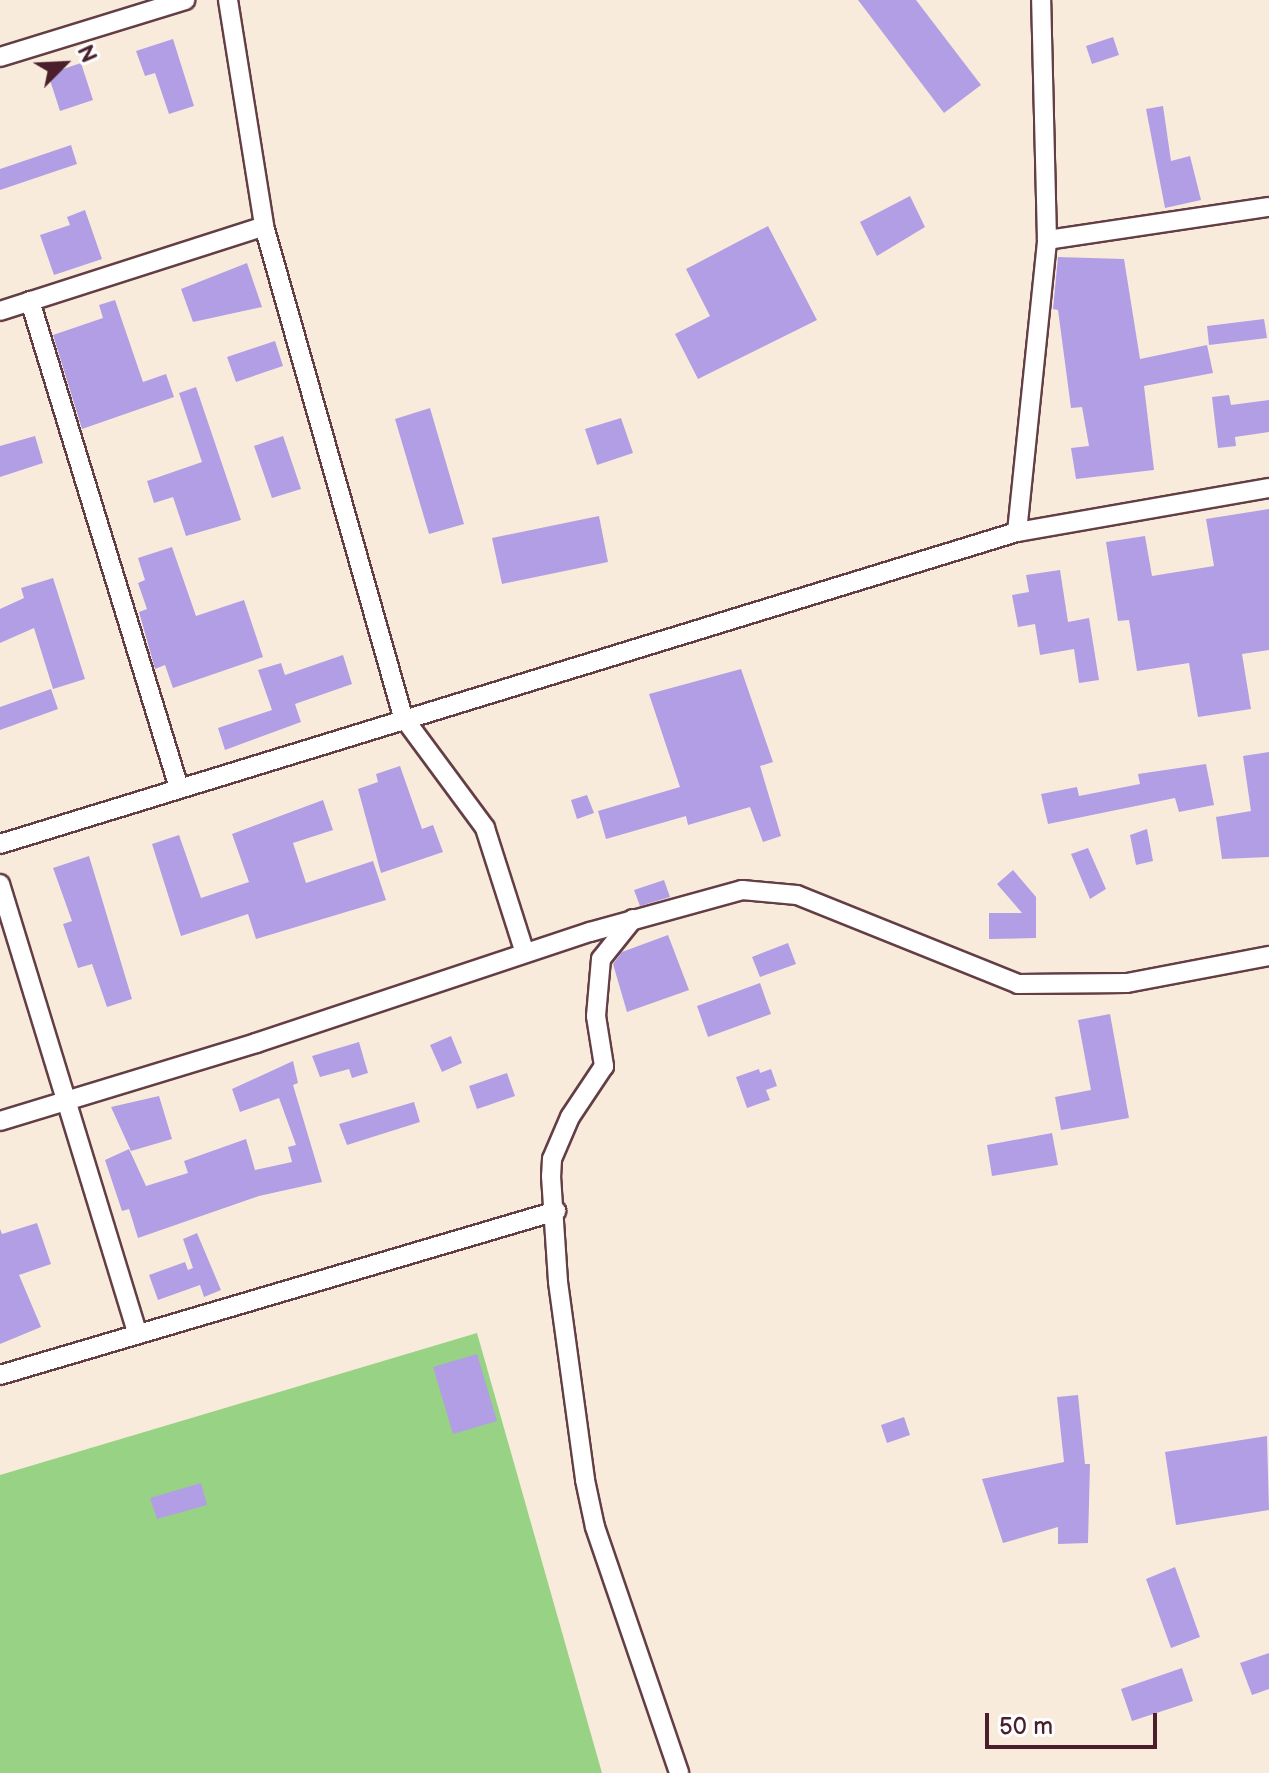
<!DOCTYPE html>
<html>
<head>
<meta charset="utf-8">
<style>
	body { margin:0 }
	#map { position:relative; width:1269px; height:1773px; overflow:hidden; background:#f9ebdb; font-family:"Balsamiq Sans",sans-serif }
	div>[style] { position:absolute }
	.green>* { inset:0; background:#98d285 }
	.building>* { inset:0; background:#b29ee5 }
	.roads { filter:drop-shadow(2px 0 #643e45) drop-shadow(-2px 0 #643e45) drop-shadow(0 2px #643e45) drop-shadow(0 -2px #643e45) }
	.minor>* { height:18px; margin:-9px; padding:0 9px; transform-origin:9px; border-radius:9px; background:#fff }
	span { translate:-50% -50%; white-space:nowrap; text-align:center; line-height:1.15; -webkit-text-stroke:6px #fff; paint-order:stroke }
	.north { position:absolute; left:24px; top:24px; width:80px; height:80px; -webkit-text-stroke:6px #fff; paint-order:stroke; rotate:66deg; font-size:22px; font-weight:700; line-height:32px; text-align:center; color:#4a1f2b }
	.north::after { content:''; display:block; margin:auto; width:28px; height:36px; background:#4a1f2b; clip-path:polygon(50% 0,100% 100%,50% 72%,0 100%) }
	.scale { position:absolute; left:985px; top:1713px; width:172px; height:36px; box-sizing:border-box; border:4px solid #4a1f2b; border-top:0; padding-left:10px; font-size:24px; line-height:28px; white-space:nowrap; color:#4a1f2b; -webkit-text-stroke:6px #fff; paint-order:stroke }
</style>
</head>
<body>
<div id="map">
	<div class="green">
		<div style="clip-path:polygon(477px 1333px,602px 1773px,0 1773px,0 1475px)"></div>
	</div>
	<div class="building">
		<div style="clip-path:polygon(858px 0,916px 0,981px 85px,944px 113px)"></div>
		<div style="clip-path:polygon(1113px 37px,1119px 55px,1092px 64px,1086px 46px)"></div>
		<div style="clip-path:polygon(173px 39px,194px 106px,169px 114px,155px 73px,145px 76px,136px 51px)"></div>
		<div style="clip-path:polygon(81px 63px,93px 100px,60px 111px,48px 74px)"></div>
		<div style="clip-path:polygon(1163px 106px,1171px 161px,1190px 156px,1201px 200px,1165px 208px,1146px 109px)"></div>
		<div style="clip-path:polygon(71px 145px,77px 164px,0 190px,0 169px)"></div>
		<div style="clip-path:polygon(910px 196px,925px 227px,877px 256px,860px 222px)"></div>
		<div style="clip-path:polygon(85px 210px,102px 259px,54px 275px,40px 235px,70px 225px,67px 217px)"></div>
		<div style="clip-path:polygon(768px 226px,817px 320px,698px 379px,675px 334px,710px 316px,686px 269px)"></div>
		<div style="clip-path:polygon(1058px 257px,1124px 259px,1140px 359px,1207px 345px,1213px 373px,1144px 386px,1154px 470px,1076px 479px,1071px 448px,1089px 446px,1082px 407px,1071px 408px,1058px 310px,1053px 309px)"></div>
		<div style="clip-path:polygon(247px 263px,262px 307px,193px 322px,181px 289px)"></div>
		<div style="clip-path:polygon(115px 300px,143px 382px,166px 374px,174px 397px,82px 429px,53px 335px,103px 318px,99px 305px)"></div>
		<div style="clip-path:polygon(1264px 319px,1267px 338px,1209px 345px,1207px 326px)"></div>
		<div style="clip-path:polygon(275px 341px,283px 366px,236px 382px,227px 357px)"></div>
		<div style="clip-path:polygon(196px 387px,241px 520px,186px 536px,173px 497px,154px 503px,147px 481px,202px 462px,179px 393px)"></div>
		<div style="clip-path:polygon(1229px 395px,1231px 405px,1269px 400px,1269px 432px,1235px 437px,1236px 446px,1218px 448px,1212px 397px)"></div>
		<div style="clip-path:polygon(430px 408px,464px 524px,429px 534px,395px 419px)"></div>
		<div style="clip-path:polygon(621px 418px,633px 453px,597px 465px,585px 429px)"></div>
		<div style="clip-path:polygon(35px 436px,43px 463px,0 477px,0 446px)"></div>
		<div style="clip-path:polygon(283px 436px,301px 489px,272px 498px,254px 446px)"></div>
		<div style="clip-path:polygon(1269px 509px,1269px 650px,1242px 654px,1251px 709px,1198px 717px,1189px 663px,1137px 671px,1129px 620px,1118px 621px,1106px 542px,1145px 536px,1152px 576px,1214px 566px,1206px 519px)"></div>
		<div style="clip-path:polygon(599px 516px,608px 562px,502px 584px,492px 538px)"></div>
		<div style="clip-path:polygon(172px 547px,196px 616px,244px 600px,263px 657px,173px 688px,165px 665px,155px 669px,139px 612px,147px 609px,138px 583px,145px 580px,138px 558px)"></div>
		<div style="clip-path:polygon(1060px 570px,1068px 622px,1089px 618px,1099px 680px,1079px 683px,1074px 649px,1040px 655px,1035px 624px,1018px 627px,1012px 595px,1029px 592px,1026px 575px)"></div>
		<div style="clip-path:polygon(53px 578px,85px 679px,53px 689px,34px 628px,0 643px,0 609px,24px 598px,21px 588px)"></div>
		<div style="clip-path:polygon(343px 655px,352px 684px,295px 704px,301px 722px,225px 750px,218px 728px,272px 710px,258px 670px,281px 663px,285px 675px)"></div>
		<div style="clip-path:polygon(741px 669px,773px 762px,760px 766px,781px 836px,763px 842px,750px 807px,688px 825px,686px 816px,606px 839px,598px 811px,680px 787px,649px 694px)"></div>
		<div style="clip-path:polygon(51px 689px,58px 709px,0 730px,0 707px)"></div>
		<div style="clip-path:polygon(1269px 752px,1269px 857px,1222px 859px,1216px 817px,1251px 811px,1243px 756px)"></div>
		<div style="clip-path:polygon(1206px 764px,1214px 805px,1179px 812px,1175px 798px,1048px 824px,1041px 794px,1077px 787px,1079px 796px,1140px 784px,1138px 774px)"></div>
		<div style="clip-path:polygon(400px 766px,422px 829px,433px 825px,443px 852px,381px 873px,358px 789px,378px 782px,376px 774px)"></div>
		<div style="clip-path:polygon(587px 795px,594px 813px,577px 819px,571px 800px)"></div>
		<div style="clip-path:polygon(323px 800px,333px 830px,293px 843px,306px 883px,373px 861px,386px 900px,256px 939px,248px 914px,181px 936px,152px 844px,179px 835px,201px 898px,249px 882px,232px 834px)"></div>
		<div style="clip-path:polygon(1147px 829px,1153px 861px,1136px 865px,1130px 835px)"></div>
		<div style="clip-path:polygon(1088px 848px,1106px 889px,1090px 899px,1071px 854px)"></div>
		<div style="clip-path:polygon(89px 856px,132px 999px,107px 1007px,92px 964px,78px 968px,63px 924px,72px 921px,53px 868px)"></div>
		<div style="clip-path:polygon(1013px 870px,1036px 897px,1036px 938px,989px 939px,989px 913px,1022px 913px,997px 884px)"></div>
		<div style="clip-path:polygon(664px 880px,670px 897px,640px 906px,634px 890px)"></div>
		<div style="clip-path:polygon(668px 935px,689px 990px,627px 1012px,613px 964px,622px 952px)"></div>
		<div style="clip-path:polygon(788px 943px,796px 964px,760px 977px,752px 957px)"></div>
		<div style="clip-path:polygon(760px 983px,771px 1014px,708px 1037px,697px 1006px)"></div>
		<div style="clip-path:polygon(1110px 1014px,1129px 1118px,1061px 1130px,1055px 1097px,1091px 1090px,1078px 1020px)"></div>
		<div style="clip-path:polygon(451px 1036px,462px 1063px,442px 1072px,430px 1045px)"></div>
		<div style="clip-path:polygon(359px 1042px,368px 1073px,352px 1078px,349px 1069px,320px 1077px,312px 1056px)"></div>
		<div style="clip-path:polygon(293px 1061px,298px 1083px,293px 1085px,322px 1182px,259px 1196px,138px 1238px,129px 1209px,122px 1211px,105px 1160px,129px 1149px,146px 1186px,188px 1173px,184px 1161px,246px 1139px,255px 1170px,292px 1162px,288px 1147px,296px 1145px,279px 1098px,240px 1112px,232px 1089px)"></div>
		<div style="clip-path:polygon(759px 1069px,760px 1073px,771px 1069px,777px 1086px,766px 1090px,770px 1100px,747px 1108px,736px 1077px)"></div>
		<div style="clip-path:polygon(507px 1073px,515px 1096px,477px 1109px,469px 1086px)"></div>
		<div style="clip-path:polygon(159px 1096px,172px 1139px,131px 1151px,111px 1107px)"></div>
		<div style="clip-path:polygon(414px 1102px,420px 1122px,347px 1145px,339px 1124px)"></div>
		<div style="clip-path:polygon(1052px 1133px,1058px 1165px,992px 1176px,987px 1145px)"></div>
		<div style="clip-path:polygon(37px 1223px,51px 1264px,19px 1275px,41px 1327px,0 1344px,0 1229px,2px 1234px)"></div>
		<div style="clip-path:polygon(197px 1233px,221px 1290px,204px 1297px,200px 1285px,158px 1300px,149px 1275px,185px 1262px,188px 1270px,193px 1268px,183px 1239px)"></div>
		<div style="clip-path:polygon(477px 1354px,497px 1421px,453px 1434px,433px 1367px)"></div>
		<div style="clip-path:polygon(1078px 1395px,1085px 1464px,1090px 1464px,1088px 1543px,1058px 1544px,1058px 1527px,1003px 1543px,982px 1479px,1064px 1462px,1057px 1397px)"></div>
		<div style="clip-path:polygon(904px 1417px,910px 1435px,887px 1443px,881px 1425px)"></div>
		<div style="clip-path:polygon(1267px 1436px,1269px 1510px,1176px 1525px,1165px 1452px)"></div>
		<div style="clip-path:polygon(201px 1483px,207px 1505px,157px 1519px,150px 1498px)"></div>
		<div style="clip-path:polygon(1175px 1567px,1200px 1637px,1171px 1648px,1146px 1579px)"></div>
		<div style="clip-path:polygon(1269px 1653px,1269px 1689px,1252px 1695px,1240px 1663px)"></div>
		<div style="clip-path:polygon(1182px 1668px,1193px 1701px,1132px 1721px,1121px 1689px)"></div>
	</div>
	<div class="roads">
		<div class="minor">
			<div style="left:228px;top:0;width:229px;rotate:80.9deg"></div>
			<div style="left:264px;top:226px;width:510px;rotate:74.19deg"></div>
			<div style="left:403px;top:717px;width:138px;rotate:53.5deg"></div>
			<div style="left:485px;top:828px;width:131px;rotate:72.3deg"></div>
			<div style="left:0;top:57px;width:194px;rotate:-17.1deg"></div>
			<div style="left:1047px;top:240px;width:224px;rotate:-8.5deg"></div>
			<div style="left:30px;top:301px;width:509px;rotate:72.99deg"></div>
			<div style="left:0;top:311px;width:277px;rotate:-17.8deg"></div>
			<div style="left:1017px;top:532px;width:294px;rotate:-84.1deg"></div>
			<div style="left:1047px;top:240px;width:240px;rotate:-91.4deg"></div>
			<div style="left:0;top:844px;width:1064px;rotate:-17.06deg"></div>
			<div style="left:1017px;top:532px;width:256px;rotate:-9.9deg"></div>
			<div style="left:0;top:884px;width:468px;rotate:73deg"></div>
			<div style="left:633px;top:919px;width:51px;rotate:128.7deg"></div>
			<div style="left:601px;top:959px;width:57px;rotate:95deg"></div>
			<div style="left:596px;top:1016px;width:51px;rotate:80.9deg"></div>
			<div style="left:604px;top:1066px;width:61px;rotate:123.7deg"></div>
			<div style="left:570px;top:1117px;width:46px;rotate:113.2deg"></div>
			<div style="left:552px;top:1159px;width:17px;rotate:93deg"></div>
			<div style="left:551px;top:1176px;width:106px;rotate:86.2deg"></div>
			<div style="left:558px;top:1282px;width:200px;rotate:82.2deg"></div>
			<div style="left:585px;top:1480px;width:48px;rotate:78deg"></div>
			<div style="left:595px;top:1527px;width:260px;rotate:71.1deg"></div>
			<div style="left:0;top:1121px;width:268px;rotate:-16.9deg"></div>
			<div style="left:256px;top:1043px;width:352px;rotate:-18.4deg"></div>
			<div style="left:590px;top:932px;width:158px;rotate:-15.4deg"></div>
			<div style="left:742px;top:890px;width:55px;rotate:5.2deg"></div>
			<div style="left:797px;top:895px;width:238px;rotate:21.9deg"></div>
			<div style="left:1018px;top:984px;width:109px;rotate:-0.5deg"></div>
			<div style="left:1127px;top:983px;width:145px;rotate:-10.8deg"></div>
			<div style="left:0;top:1375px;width:580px;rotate:-16.43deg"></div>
		</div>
	</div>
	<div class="north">N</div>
	<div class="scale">50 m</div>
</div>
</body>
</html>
